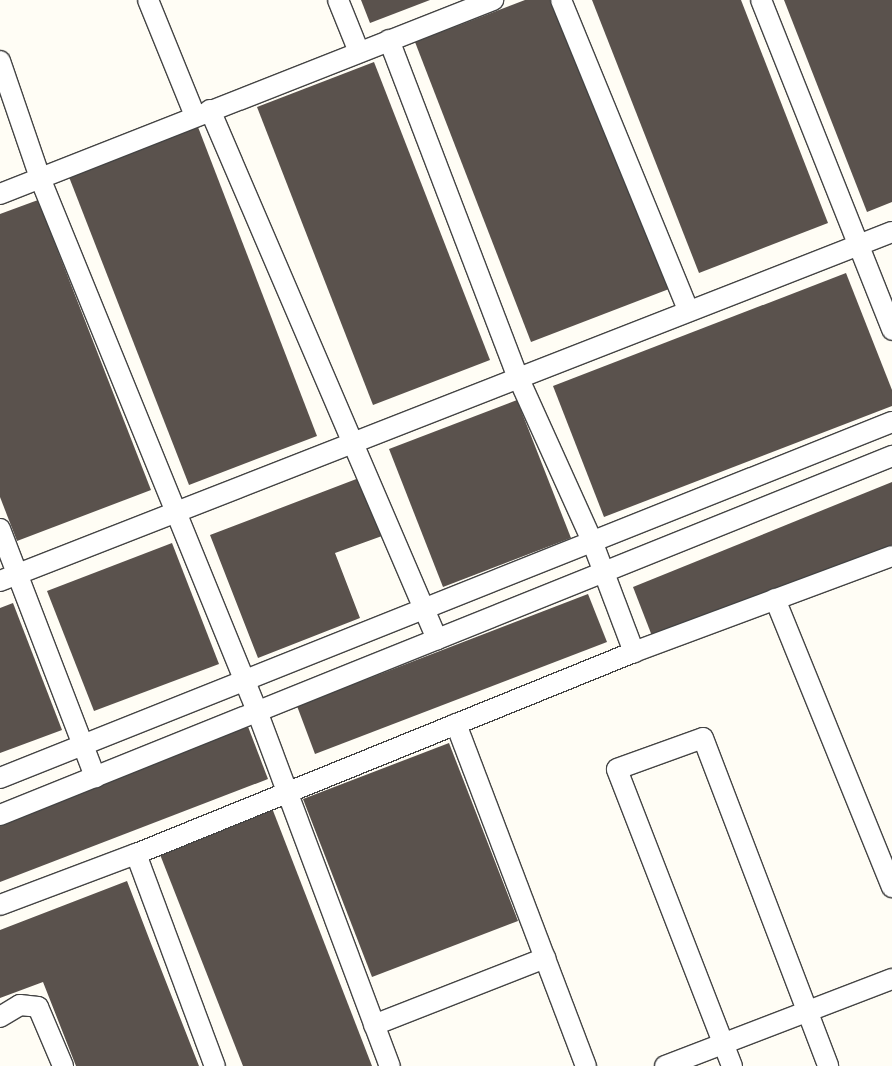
<!DOCTYPE html>
<html>
<head>
<meta charset="utf-8">
<style>
	body { margin:0 }
	#map { position:relative; width:892px; height:1066px; overflow:hidden; background:#fffdf5; font-family:"Libre Baskerville",serif }
	div>[style] { position:absolute }
	.building>* { inset:0; background:#5a524d }
	.roads { filter:drop-shadow(1px 0 #444) drop-shadow(-1px 0 #444) drop-shadow(0 1px #444) drop-shadow(0 -1px #444) }
	.minor>* { height:20px; margin:-10px; padding:0 10px; transform-origin:10px; border-radius:10px; background:#fff }
	span { translate:-50% -50%; white-space:nowrap; text-align:center; line-height:1.15; -webkit-text-stroke:4px #fff; paint-order:stroke }
</style>
</head>
<body>
<div id="map">
	<div class="building">
		<div style="clip-path:polygon(361px 0,430px 0,370px 23px)"></div>
		<div style="clip-path:polygon(525px 0,557px 0,669px 289px,531px 342px,415px 42px)"></div>
		<div style="clip-path:polygon(592px 0,741px 0,828px 223px,699px 273px)"></div>
		<div style="clip-path:polygon(784px 0,892px 0,892px 202px,867px 212px)"></div>
		<div style="clip-path:polygon(374px 62px,490px 360px,373px 405px,257px 107px)"></div>
		<div style="clip-path:polygon(198px 127px,317px 436px,189px 485px,69px 177px)"></div>
		<div style="clip-path:polygon(38px 200px,151px 490px,17px 541px,0 497px,0 214px)"></div>
		<div style="clip-path:polygon(846px 273px,892px 390px,892px 406px,604px 517px,553px 386px)"></div>
		<div style="clip-path:polygon(517px 400px,571px 538px,443px 587px,389px 449px)"></div>
		<div style="clip-path:polygon(359px 478px,382px 536px,335px 553px,360px 618px,258px 658px,210px 535px)"></div>
		<div style="clip-path:polygon(892px 482px,892px 547px,652px 636px,633px 587px)"></div>
		<div style="clip-path:polygon(172px 543px,219px 664px,94px 711px,47px 591px)"></div>
		<div style="clip-path:polygon(588px 594px,607px 642px,315px 754px,297px 706px)"></div>
		<div style="clip-path:polygon(13px 603px,62px 730px,0 753px,0 608px)"></div>
		<div style="clip-path:polygon(247px 724px,268px 779px,0 882px,0 819px)"></div>
		<div style="clip-path:polygon(449px 743px,518px 921px,372px 977px,303px 799px)"></div>
		<div style="clip-path:polygon(272px 808px,372px 1066px,243px 1066px,159px 852px)"></div>
		<div style="clip-path:polygon(127px 881px,150px 941px,199px 1066px,76px 1066px,43px 982px,0 998px,0 930px)"></div>
	</div>
	<div class="roads">
		<div class="minor">
			<div style="left:148px;top:0;width:125px;rotate:67.9deg"></div>
			<div style="left:338px;top:0;width:56px;rotate:68deg"></div>
			<div style="left:561px;top:0;width:335px;rotate:67.7deg"></div>
			<div style="left:761px;top:0;width:355px;rotate:68.3deg"></div>
			<div style="left:389px;top:40px;width:361px;rotate:69.1deg"></div>
			<div style="left:518px;top:377px;width:180px;rotate:65.7deg"></div>
			<div style="left:592px;top:541px;width:119px;rotate:69.3deg"></div>
			<div style="left:0;top:61px;width:124px;rotate:71.1deg"></div>
			<div style="left:40px;top:178px;width:575px;rotate:67.85deg"></div>
			<div style="left:257px;top:711px;width:379px;rotate:69.5deg"></div>
			<div style="left:210px;top:110px;width:576px;rotate:66.78deg"></div>
			<div style="left:0;top:194px;width:530px;rotate:-21.48deg"></div>
			<div style="left:0;top:529px;width:266px;rotate:69deg"></div>
			<div style="left:0;top:581px;width:958px;rotate:-21.37deg"></div>
			<div style="left:775px;top:599px;width:311px;rotate:67.9deg"></div>
			<div style="left:456px;top:724px;width:366px;rotate:69.2deg"></div>
			<div style="left:0;top:778px;width:960px;rotate:-21.76deg"></div>
			<div style="left:0;top:815px;width:962px;rotate:-21.92deg"></div>
			<div style="left:136px;top:854px;width:226px;rotate:69.6deg"></div>
			<div style="left:0;top:905px;width:145px;rotate:-20.6deg"></div>
			<div style="left:136px;top:854px;width:537px;rotate:-22.08deg"></div>
			<div style="left:634px;top:652px;width:275px;rotate:-20.4deg"></div>
			<div style="left:0;top:1017px;width:23px;rotate:-31deg"></div>
			<div style="left:20px;top:1005px;width:18px;rotate:6deg"></div>
			<div style="left:38px;top:1007px;width:64px;rotate:67deg"></div>
			<div style="left:374px;top:1025px;width:184px;rotate:-21.4deg"></div>
			<div style="left:665px;top:1066px;width:243px;rotate:-21deg"></div>
			<div style="left:732px;top:1066px;width:318px;rotate:-111.2deg"></div>
			<div style="left:617px;top:769px;width:91px;rotate:-19.8deg"></div>
			<div style="left:703px;top:738px;width:351px;rotate:69.1deg"></div>
		</div>
	</div>
</div>
</body>
</html>
